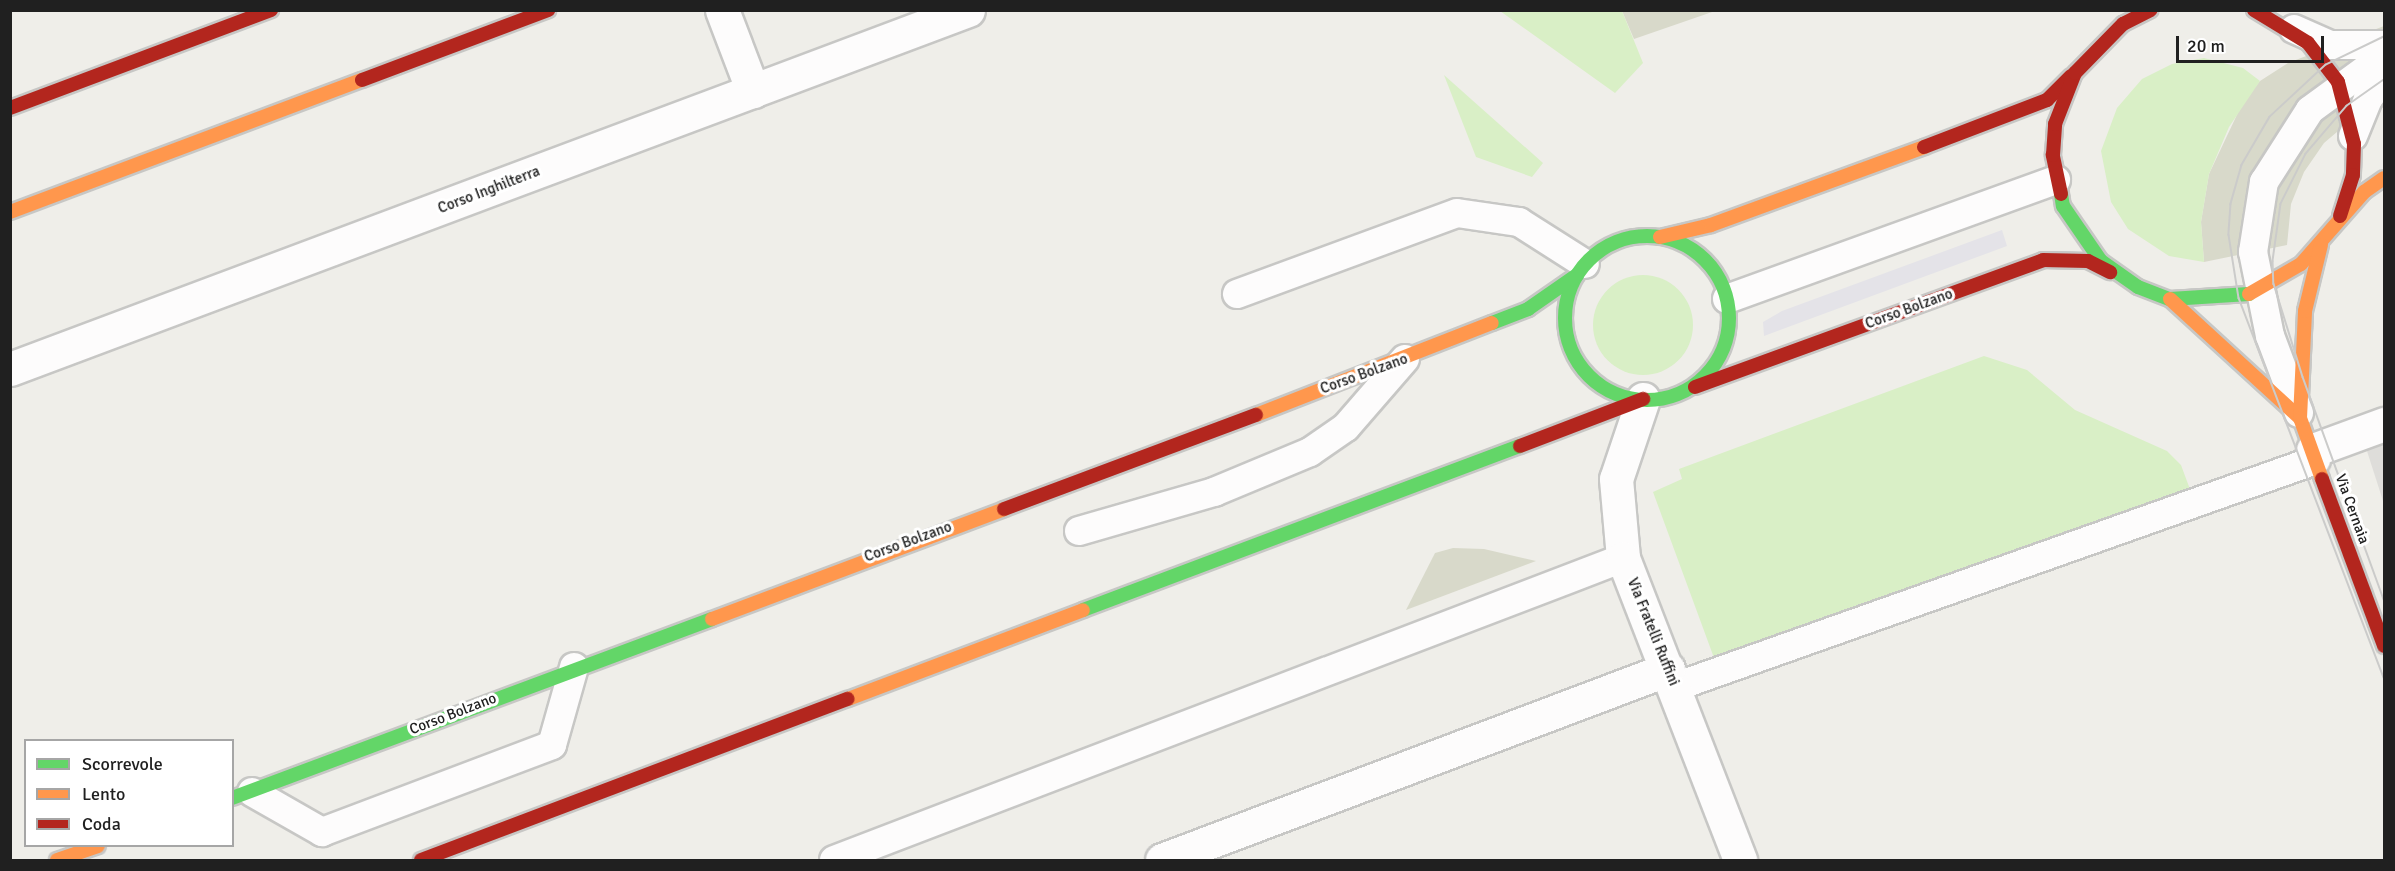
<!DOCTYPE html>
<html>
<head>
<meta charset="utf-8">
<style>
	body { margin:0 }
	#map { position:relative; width:2395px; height:871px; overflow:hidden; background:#efeee9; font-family:Signika,sans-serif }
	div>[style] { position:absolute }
	.residential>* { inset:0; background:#deddda }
	.construction>* { inset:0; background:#d8d9ca }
	.grass>* { inset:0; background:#d9efc6 }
	.round { border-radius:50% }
	.plaza>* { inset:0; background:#e4e3e8 }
	.roads { filter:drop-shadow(2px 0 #c7c7c5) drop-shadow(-2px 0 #c7c7c5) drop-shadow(0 2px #c7c7c5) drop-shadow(0 -2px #c7c7c5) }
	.lane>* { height:28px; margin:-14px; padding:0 14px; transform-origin:14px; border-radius:14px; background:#fdfcfc }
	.street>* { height:33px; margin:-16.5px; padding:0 16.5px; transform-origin:16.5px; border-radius:16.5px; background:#fdfcfc }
	.fast>* { height:14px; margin:-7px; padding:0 7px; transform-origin:7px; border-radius:7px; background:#63d668 }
	.fast>.ring { margin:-7px; padding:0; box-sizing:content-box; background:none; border:14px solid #63d668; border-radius:50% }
	.slow>* { height:14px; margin:-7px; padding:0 7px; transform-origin:7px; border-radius:7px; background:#ff974d }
	.jam>* { height:14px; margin:-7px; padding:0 7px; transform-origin:7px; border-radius:7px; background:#b3261e }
	.tram>* { height:1.5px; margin:-0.75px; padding:0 0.75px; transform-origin:0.75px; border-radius:0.75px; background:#cbcbca }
	span { translate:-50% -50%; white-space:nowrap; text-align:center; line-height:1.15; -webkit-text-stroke:6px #fff; paint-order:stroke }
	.street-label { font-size:15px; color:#202020 }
	.frame { position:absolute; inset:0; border:12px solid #202020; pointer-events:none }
	.legend { position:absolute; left:24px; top:739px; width:210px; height:108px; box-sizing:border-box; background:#fff; border:2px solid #a6a6a6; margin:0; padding:8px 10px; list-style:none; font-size:18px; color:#202020 }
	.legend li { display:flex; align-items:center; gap:12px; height:30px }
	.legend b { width:30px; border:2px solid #a6a6a6 }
	.scale { position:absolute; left:2176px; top:36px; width:148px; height:27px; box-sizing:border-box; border:3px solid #202020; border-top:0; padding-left:8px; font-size:18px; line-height:21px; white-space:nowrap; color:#202020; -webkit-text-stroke:4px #fff; paint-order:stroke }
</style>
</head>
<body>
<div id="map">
	<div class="residential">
		<div style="clip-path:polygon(2384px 441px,2384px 504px,2366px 448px)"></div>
	</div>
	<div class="construction">
		<div style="clip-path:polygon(1622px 11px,1715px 11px,1634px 39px)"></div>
		<div style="clip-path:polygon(2384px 26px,2384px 92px,2324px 143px,2304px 172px,2291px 204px,2287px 245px,2204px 262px,2201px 222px,2209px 174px,2243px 102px,2260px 81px,2288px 63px)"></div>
		<div style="clip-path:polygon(1453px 548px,1484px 549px,1536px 561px,1406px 610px,1435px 553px)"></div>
	</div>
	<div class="grass">
		<div style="clip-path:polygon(1500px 11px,1622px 11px,1643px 63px,1615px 93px)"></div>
		<div style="clip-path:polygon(2204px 58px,2243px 68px,2260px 81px,2229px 127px,2209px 174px,2201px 222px,2204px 262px,2169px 256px,2128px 229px,2111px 202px,2101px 151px,2117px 108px,2142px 79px,2172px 64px)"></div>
		<div style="clip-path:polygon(1444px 75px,1543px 163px,1532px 177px,1476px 157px)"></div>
		<div class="round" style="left:1593px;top:275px;width:100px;height:100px"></div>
		<div style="clip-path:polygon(1984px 356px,2027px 370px,2075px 410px,2167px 451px,2181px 465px,2191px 492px,1717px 666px,1653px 492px,1682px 479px,1679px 469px)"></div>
	</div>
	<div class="plaza">
		<div style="clip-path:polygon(2002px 230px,2007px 246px,1764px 336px,1763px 322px,1782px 311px)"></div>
	</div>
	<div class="roads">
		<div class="lane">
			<div style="left:2294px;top:29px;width:39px;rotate:24deg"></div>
			<div style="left:2330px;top:45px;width:54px"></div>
			<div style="left:2353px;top:136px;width:40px;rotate:-68deg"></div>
			<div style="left:2368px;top:99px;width:27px;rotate:-54deg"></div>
			<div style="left:1237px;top:294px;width:234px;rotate:-20.2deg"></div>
			<div style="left:1457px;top:213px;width:63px;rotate:8.3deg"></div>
			<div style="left:1519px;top:222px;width:78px;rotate:32.5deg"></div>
			<div style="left:1727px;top:299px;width:350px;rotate:-19.9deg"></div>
			<div style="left:2299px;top:413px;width:82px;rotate:-110.6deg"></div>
			<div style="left:2270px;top:336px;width:86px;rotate:-101.4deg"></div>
			<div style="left:2253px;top:252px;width:71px;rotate:-81.1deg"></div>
			<div style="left:2264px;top:182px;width:85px;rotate:-57.4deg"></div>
			<div style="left:2310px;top:110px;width:92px;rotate:-36.1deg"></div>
			<div style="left:1079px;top:531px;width:141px;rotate:-16.1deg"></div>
			<div style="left:1214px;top:492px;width:104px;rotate:-22.6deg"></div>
			<div style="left:1310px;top:452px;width:44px;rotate:-34.8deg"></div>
			<div style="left:1346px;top:427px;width:90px;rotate:-49.1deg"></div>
			<div style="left:1675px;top:687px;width:680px;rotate:-19.5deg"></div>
			<div style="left:252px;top:792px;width:81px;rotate:29.7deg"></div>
			<div style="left:322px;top:832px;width:246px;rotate:-20.7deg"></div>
			<div style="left:552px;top:745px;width:81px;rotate:-74.2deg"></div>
			<div style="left:834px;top:860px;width:845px;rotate:-20.94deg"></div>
		</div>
		<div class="street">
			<div style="left:722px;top:10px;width:87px;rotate:69.1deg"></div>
			<div style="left:10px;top:369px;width:1023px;rotate:-20.54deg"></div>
			<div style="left:1643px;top:399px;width:84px;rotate:108.6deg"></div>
			<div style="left:1616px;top:479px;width:79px;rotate:84.9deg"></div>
			<div style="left:1623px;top:558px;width:324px;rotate:68.8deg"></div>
			<div style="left:2313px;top:450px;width:76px;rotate:-20.1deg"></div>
			<div style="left:1162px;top:860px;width:541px;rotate:-20.68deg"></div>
		</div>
		<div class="fast">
			<div style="left:2061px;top:194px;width:12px;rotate:81deg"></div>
			<div style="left:2063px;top:206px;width:67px;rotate:55.4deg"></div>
			<div style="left:2101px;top:261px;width:45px;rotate:35.1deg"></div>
			<div style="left:2138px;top:287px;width:34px;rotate:21deg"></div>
			<div style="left:2170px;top:299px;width:79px;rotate:-3.6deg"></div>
			<div class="ring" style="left:1565px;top:236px;width:150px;height:150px"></div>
			<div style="left:1492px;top:323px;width:39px;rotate:-21deg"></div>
			<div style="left:1528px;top:309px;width:60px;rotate:-34.8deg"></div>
			<div style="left:1083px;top:610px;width:467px;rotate:-20.6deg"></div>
			<div style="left:232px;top:798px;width:512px;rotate:-20.45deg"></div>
		</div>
		<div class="slow">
			<div style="left:10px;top:212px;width:376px;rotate:-20.6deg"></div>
			<div style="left:1660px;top:237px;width:52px;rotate:-13.2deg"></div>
			<div style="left:1711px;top:225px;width:227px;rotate:-20.1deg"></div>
			<div style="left:2249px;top:294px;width:60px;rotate:-30deg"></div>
			<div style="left:2301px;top:264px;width:96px;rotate:-48.8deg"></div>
			<div style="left:2364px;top:192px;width:24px;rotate:-35deg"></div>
			<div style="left:2170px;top:299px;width:176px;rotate:42.5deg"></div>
			<div style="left:2300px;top:418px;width:65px;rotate:70.2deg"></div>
			<div style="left:1256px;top:415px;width:253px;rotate:-21.3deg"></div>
			<div style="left:2300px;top:418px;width:107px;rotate:-87.3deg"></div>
			<div style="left:2305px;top:311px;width:68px;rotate:-76.4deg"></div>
			<div style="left:712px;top:619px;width:312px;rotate:-20.6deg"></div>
			<div style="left:848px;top:699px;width:251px;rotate:-20.7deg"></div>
			<div style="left:57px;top:860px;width:43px;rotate:-18.9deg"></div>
		</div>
		<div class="jam">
			<div style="left:2254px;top:10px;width:63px;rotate:31.4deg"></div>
			<div style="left:2308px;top:43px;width:49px;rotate:52.4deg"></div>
			<div style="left:2338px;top:82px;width:64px;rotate:75.5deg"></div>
			<div style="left:2354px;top:144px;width:31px;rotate:92deg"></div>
			<div style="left:2353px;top:175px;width:43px;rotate:107.6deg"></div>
			<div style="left:362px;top:80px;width:199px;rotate:-20.6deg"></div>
			<div style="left:10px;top:108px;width:279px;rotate:-20.6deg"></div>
			<div style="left:1924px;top:147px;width:132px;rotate:-20.9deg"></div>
			<div style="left:2047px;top:100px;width:34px;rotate:-45deg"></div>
			<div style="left:2061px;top:194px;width:40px;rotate:-102deg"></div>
			<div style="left:2053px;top:155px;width:31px;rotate:-86deg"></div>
			<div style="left:2055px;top:124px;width:55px;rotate:-68.6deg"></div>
			<div style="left:2075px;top:73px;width:69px;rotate:-45.6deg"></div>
			<div style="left:2123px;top:24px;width:31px;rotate:-27deg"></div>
			<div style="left:1695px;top:387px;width:370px;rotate:-20deg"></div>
			<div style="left:2043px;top:260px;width:45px;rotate:1.3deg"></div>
			<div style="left:2088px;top:261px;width:25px;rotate:27deg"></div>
			<div style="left:1520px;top:446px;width:132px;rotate:-20.9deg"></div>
			<div style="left:2322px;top:479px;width:178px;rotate:69.6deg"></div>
			<div style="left:1004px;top:509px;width:269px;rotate:-20.5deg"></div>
			<div style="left:421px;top:860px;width:456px;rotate:-20.7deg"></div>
		</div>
	</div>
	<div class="tram">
		<div style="left:2384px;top:37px;width:64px;rotate:154.2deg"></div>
		<div style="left:2326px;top:65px;width:76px;rotate:137.1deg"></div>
		<div style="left:2270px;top:117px;width:56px;rotate:120.3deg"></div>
		<div style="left:2242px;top:165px;width:41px;rotate:105.8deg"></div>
		<div style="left:2231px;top:204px;width:31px;rotate:94deg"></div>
		<div style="left:2229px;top:235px;width:64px;rotate:81deg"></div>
		<div style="left:2239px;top:298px;width:406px;rotate:69.1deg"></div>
		<div style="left:2384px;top:80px;width:45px;rotate:144.9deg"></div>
		<div style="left:2347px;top:106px;width:63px;rotate:130.5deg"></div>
		<div style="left:2306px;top:154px;width:56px;rotate:116.6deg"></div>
		<div style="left:2281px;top:204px;width:58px;rotate:98deg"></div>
		<div style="left:2273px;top:261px;width:23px;rotate:88deg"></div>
		<div style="left:2274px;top:284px;width:97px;rotate:72.7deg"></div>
		<div style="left:2303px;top:377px;width:237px;rotate:70deg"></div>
	</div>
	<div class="street-label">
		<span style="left:489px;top:190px;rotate:-21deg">Corso Inghilterra</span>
		<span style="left:1909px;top:309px;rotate:-20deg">Corso Bolzano</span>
		<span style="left:1364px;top:374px;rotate:-20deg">Corso Bolzano</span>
		<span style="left:2352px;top:509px;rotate:70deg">Via Cernaia</span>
		<span style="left:908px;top:542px;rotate:-20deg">Corso Bolzano</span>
		<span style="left:1653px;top:632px;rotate:68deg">Via Fratelli Ruffini</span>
		<span style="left:453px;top:714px;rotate:-21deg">Corso Bolzano</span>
	</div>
	<div class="frame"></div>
	<ul class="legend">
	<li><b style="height:8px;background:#63d668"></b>Scorrevole</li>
	<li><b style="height:8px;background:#ff974d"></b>Lento</li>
	<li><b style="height:8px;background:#b3261e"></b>Coda</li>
	</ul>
	<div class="scale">20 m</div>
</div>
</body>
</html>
